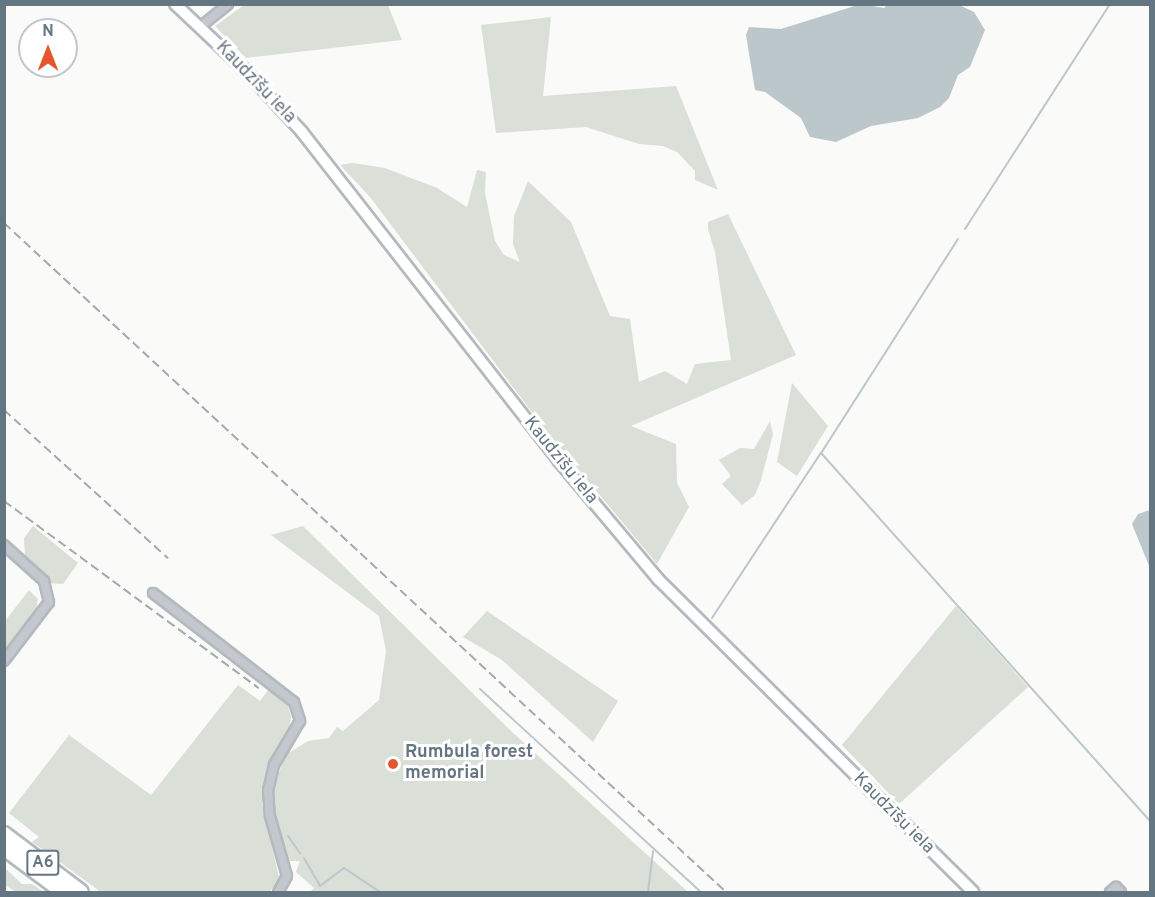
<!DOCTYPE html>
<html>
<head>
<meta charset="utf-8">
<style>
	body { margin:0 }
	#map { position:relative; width:1155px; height:897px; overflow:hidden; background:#fafaf8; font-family:Overpass,sans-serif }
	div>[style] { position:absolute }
	.green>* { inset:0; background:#dadfd7 }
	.water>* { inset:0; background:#bbc7cb }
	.stream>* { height:2px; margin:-1px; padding:0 1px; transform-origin:1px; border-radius:1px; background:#bbc7cb }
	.roads { filter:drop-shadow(2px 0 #b3babf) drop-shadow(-2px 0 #b3babf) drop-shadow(0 2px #b3babf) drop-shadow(0 -2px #b3babf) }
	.street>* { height:8px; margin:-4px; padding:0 4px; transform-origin:4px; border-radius:4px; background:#c3c8cc }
	.secondary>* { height:10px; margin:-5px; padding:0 5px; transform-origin:5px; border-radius:5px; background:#fff }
	.highway>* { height:14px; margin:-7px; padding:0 7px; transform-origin:7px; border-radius:7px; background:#fff }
	.rail>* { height:2px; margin-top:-1px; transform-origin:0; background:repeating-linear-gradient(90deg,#a2aab0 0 9px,transparent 0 13.5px) }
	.dots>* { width:16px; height:16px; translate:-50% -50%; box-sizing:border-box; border:3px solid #fff; border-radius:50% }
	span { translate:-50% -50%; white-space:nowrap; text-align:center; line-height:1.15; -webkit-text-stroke:6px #fff; paint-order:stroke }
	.shield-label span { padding:2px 4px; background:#fff; border:2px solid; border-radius:4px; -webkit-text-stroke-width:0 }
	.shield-label { font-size:16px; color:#657683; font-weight:700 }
	.street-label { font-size:18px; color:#657683 }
	.poi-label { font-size:18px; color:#657683; font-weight:700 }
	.left { translate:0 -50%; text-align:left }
	.frame { position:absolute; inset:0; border:6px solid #657683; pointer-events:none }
	.north { position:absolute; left:18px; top:18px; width:60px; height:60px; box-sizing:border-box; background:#fff; border:2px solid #c1c8cd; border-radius:50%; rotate:0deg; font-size:16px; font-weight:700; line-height:24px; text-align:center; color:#657683 }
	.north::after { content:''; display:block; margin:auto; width:21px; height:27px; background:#e4572e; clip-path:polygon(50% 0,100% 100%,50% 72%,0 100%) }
</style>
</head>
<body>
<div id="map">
	<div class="green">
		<div style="clip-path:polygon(244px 5px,388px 5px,402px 40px,246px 58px,215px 26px)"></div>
		<div style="clip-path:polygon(551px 17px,543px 96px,676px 86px,718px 190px,695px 180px,695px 171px,677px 152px,663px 146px,639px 144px,586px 127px,496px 133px,481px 25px)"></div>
		<div style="clip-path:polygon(353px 163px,385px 168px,437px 188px,467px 207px,477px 170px,486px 172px,485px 193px,495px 241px,504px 255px,520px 262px,513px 244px,514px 216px,528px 181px,571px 222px,610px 316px,630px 319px,639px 382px,665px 371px,687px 384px,695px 364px,731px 360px,715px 252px,708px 229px,708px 222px,728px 214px,796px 355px,631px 426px,676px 444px,677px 483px,689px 507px,657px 564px,540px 423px,370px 197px,340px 165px)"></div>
		<div style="clip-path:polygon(792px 383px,828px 426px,797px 476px,777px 462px)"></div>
		<div style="clip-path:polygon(770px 421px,773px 434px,761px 480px,755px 495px,742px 505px,722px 484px,731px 476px,719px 460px,740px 448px,754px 449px)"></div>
		<div style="clip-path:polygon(33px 526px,78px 563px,63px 584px,47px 583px,25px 557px,24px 538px)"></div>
		<div style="clip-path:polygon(303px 526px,511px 731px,688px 892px,310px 892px,314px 888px,296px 872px,300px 861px,288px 861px,273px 804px,274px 783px,287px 754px,308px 741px,329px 738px,337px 727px,343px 731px,379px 700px,386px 651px,379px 616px,271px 535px)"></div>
		<div style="clip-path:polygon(29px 590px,38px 599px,36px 610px,27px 628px,5px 654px,5px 621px)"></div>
		<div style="clip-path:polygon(956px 606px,1028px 687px,899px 804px,842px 745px)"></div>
		<div style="clip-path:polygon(487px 611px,618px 701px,593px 742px,502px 660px,463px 637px)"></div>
		<div style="clip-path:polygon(238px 685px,260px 701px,268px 690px,287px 703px,291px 717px,288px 733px,267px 780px,262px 803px,279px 877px,270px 892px,101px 892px,32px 842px,39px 837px,9px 813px,69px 735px,151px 795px)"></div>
		<div style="clip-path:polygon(4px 867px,22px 884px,32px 884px,44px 892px,16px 892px,5px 885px)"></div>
	</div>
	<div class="water">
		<div style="clip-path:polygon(861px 4px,884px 8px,889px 4px,959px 5px,974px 12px,985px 30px,970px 67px,958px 75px,949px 98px,940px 107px,918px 118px,871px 126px,836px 142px,810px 137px,801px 118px,765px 92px,755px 90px,746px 35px,749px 27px,781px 29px)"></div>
		<div style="clip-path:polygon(1150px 510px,1150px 568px,1132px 524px,1138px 514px)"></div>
	</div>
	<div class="stream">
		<div style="left:965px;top:229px;width:268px;rotate:-57.2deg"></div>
		<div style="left:958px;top:239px;width:254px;rotate:122.6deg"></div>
		<div style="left:821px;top:453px;width:494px;rotate:48.2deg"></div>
		<div style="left:712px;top:618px;width:198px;rotate:-56.6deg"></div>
		<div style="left:480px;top:689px;width:300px;rotate:42.6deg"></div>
		<div style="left:288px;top:836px;width:21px;rotate:55deg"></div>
		<div style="left:304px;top:858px;width:32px;rotate:60deg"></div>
		<div style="left:320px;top:886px;width:30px;rotate:-37deg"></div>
		<div style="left:344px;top:868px;width:43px;rotate:33.7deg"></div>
		<div style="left:648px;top:892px;width:41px;rotate:-83deg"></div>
	</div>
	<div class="roads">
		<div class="street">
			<div style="left:200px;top:27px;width:36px;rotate:-39deg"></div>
			<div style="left:4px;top:545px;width:54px;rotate:42deg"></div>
			<div style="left:44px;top:581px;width:22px;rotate:77deg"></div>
			<div style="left:49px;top:602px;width:74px;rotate:127.3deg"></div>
			<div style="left:153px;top:593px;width:178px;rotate:37.7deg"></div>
			<div style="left:294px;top:702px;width:20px;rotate:72deg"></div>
			<div style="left:300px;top:721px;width:51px;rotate:120.6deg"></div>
			<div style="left:274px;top:765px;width:26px;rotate:103deg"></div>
			<div style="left:268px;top:790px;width:26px;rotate:86deg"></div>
			<div style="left:270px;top:816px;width:62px;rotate:74.2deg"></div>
			<div style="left:287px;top:876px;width:18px;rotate:119deg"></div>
			<div style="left:1110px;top:892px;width:8px;rotate:-40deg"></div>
			<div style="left:1116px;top:887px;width:7px;rotate:45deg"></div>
		</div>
		<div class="secondary">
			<div style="left:175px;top:4px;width:93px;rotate:43.3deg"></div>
			<div style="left:243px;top:68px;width:87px;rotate:47.3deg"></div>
			<div style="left:302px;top:132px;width:417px;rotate:52deg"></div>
			<div style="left:559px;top:461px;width:154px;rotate:50deg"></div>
			<div style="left:658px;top:579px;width:444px;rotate:44.8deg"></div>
		</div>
		<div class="highway">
			<div style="left:4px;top:834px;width:96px;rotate:37deg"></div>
			<div style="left:4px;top:848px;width:74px;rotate:36.7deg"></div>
		</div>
	</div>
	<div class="rail">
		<div style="left:4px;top:223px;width:984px;rotate:42.82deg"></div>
		<div style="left:4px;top:410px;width:221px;rotate:42.1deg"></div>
		<div style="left:4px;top:501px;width:316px;rotate:36.3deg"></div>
	</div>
	<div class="dots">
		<div style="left:393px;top:764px;background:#e4572e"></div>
	</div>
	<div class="shield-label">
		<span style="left:43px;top:863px">A6</span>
	</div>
	<div class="street-label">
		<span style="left:255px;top:83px;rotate:46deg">Kaudzīšu iela</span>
		<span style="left:560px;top:461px;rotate:51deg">Kaudzīšu iela</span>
		<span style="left:893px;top:814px;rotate:45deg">Kaudzīšu iela</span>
	</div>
	<div class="poi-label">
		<span class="left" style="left:405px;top:764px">Rumbula forest<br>memorial</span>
	</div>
	<div class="frame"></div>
	<div class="north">N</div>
</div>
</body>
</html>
